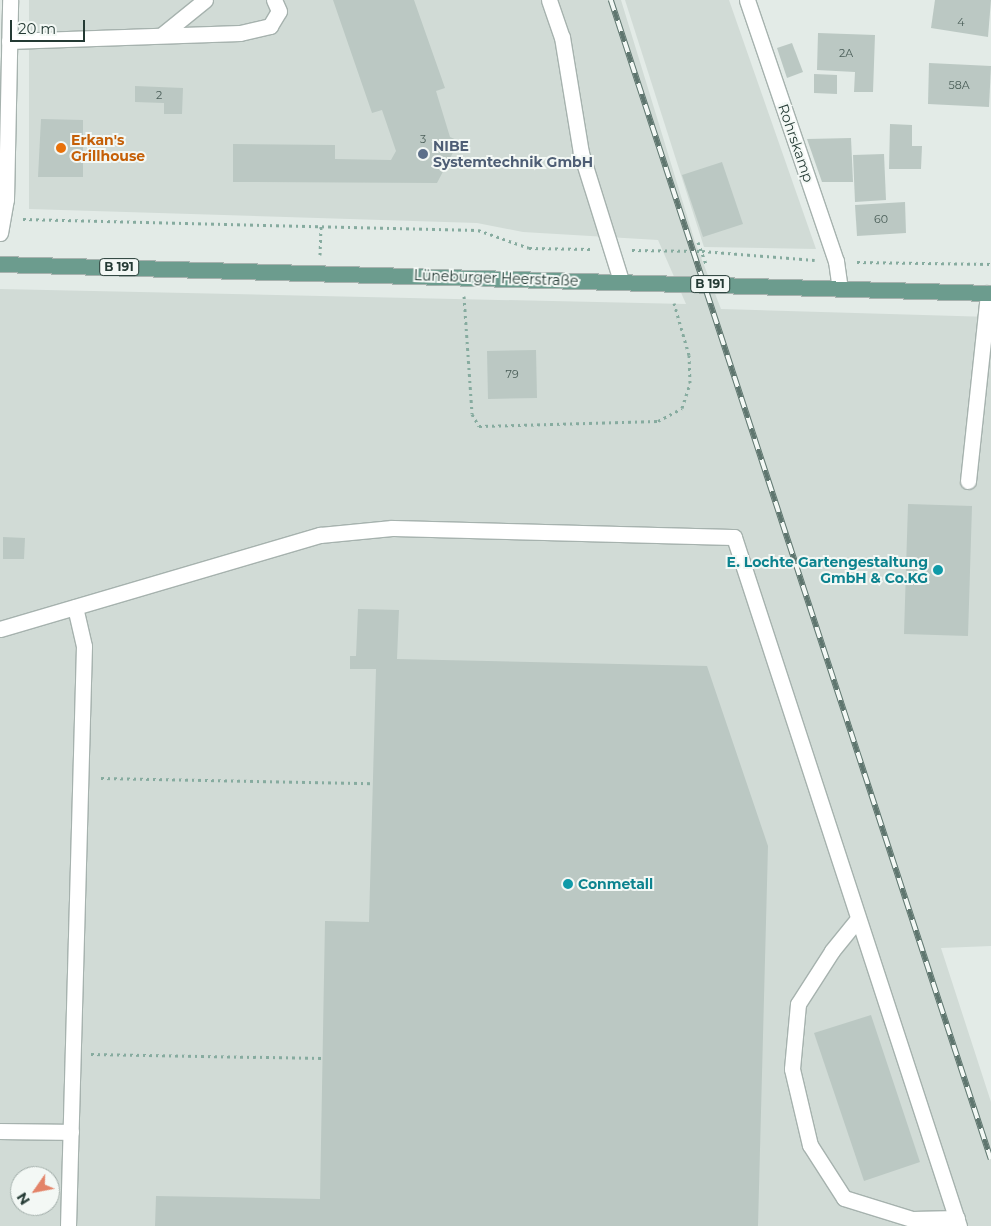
<!DOCTYPE html>
<html>
<head>
<meta charset="utf-8">
<style>
	body { margin:0 }
	#map { position:relative; width:991px; height:1226px; overflow:hidden; background:#e3ebe7; font-family:Montserrat,sans-serif }
	div>[style] { position:absolute }
	.built>* { inset:0; background:#d1dbd6 }
	.building>* { inset:0; background:#bbc8c3 }
	.path>* { height:3px; margin-top:-1.5px; transform-origin:0; background:repeating-linear-gradient(90deg,#86ab9f 0 2.5px,transparent 0 6.5px) }
	.roads { filter:drop-shadow(1px 0 #a6b2ae) drop-shadow(-1px 0 #a6b2ae) drop-shadow(0 1px #a6b2ae) drop-shadow(0 -1px #a6b2ae) }
	.minor>* { height:15px; margin:-7.5px; padding:0 7.5px; transform-origin:7.5px; border-radius:7.5px; background:#fff }
	.major>* { height:15px; margin:-7.5px; padding:0 7.5px; transform-origin:7.5px; border-radius:7.5px; background:#6c9c8e }
	.rail>* { height:5.5px; margin-top:-2.75px; transform-origin:0; background:repeating-linear-gradient(90deg,#f3f8f5 0 11px,#5f766f 0 22px); box-sizing:border-box; border-block:1px solid #5f766f }
	.dots>* { width:14px; height:14px; translate:-50% -50%; box-sizing:border-box; border:2px solid #f3f8f5; border-radius:50% }
	span { translate:-50% -50%; white-space:nowrap; text-align:center; line-height:1.15; -webkit-text-stroke:4px #f3f8f5; paint-order:stroke }
	.number-label { font-size:11px; color:#4a5e58 }
	.number-label span { -webkit-text-stroke-width:0 }
	.shield-label span { padding:1px 4px; background:#f3f8f5; border:1px solid; border-radius:4px; -webkit-text-stroke-width:0 }
	.shield-label { font-size:12px; color:#243a34; font-weight:700 }
	.food-label { font-size:14px; color:#c56008; font-weight:700 }
	.left { translate:0 -50%; text-align:left }
	.street-label { font-size:14px; color:#243a34 }
	.service-label { font-size:14px; color:#4e5e75; font-weight:700 }
	.culture-label { font-size:14px; color:#0d838f; font-weight:700 }
	.right { translate:-100% -50%; text-align:right }
	.north { position:absolute; left:10px; top:1166px; width:50px; height:50px; box-sizing:border-box; background:#f3f8f5; border:1px solid #a0aca8; border-radius:50%; rotate:237deg; font-size:14px; font-weight:700; line-height:20px; text-align:center; color:#243a34 }
	.north::after { content:''; display:block; margin:auto; width:18px; height:22px; background:#e38368; clip-path:polygon(50% 0,100% 100%,50% 72%,0 100%) }
	.scale { position:absolute; left:10px; top:20px; width:75px; height:22px; box-sizing:border-box; border:2px solid #243a34; border-top:0; padding-left:6px; font-size:15px; line-height:18px; white-space:nowrap; color:#243a34; -webkit-text-stroke:4px #f3f8f5; paint-order:stroke }
</style>
</head>
<body>
<div id="map">
	<div class="built">
		<div style="clip-path:polygon(evenodd,29px 0,621px 0,695px 242px,721px 309px,991px 317px,991px 946px,941px 948px,991px 1102px,991px 1226px,0 1226px,0 289px,686px 304px,658px 240px,523px 232px,477px 223px,29px 209px,29px 0,20px 1176px,50px 1176px,50px 1206px,20px 1206px,20px 1176px)"></div>
		<div style="clip-path:polygon(625px 0,729px 0,816px 249px,704px 247px)"></div>
	</div>
	<div class="building">
		<div style="clip-path:polygon(333px 0,414px 0,445px 88px,436px 91px,450px 137px,459px 141px,437px 183px,233px 182px,233px 144px,335px 145px,335px 159px,391px 160px,396px 151px,382px 110px,372px 113px)"></div>
		<div style="clip-path:polygon(935px 0,991px 0,988px 37px,931px 28px)"></div>
		<div style="clip-path:polygon(818px 33px,875px 35px,873px 92px,854px 92px,855px 72px,817px 70px)"></div>
		<div style="clip-path:polygon(792px 43px,803px 72px,787px 78px,777px 48px)"></div>
		<div style="clip-path:polygon(929px 63px,991px 66px,989px 107px,928px 104px)"></div>
		<div style="clip-path:polygon(814px 74px,837px 75px,837px 94px,814px 93px)"></div>
		<div style="clip-path:polygon(135px 86px,183px 88px,182px 114px,164px 114px,164px 103px,135px 102px)"></div>
		<div style="clip-path:polygon(41px 119px,83px 120px,83px 177px,38px 177px)"></div>
		<div style="clip-path:polygon(890px 124px,912px 125px,912px 146px,922px 146px,921px 169px,889px 169px)"></div>
		<div style="clip-path:polygon(851px 138px,853px 182px,822px 182px,807px 139px)"></div>
		<div style="clip-path:polygon(884px 154px,886px 200px,855px 202px,853px 155px)"></div>
		<div style="clip-path:polygon(722px 162px,743px 224px,703px 237px,682px 175px)"></div>
		<div style="clip-path:polygon(905px 202px,906px 233px,857px 236px,855px 205px)"></div>
		<div style="clip-path:polygon(536px 350px,537px 398px,488px 399px,487px 351px)"></div>
		<div style="clip-path:polygon(908px 504px,972px 506px,968px 636px,904px 634px)"></div>
		<div style="clip-path:polygon(3px 537px,25px 538px,24px 559px,3px 559px)"></div>
		<div style="clip-path:polygon(358px 609px,399px 610px,397px 659px,707px 666px,768px 846px,758px 1226px,155px 1226px,156px 1196px,320px 1199px,325px 921px,369px 922px,376px 669px,350px 669px,350px 656px,356px 656px)"></div>
		<div style="clip-path:polygon(871px 1015px,920px 1162px,864px 1181px,814px 1033px)"></div>
	</div>
	<div class="path">
		<div style="left:23px;top:219px;width:455px;rotate:1.4deg"></div>
		<div style="left:478px;top:230px;width:54px;rotate:19.4deg"></div>
		<div style="left:529px;top:248px;width:62px;rotate:0.9deg"></div>
		<div style="left:698px;top:242px;width:23px;rotate:70deg"></div>
		<div style="left:632px;top:250px;width:70px;rotate:0.8deg"></div>
		<div style="left:702px;top:251px;width:113px;rotate:4.6deg"></div>
		<div style="left:320px;top:255px;width:30px;rotate:-88deg"></div>
		<div style="left:857px;top:262px;width:134px;rotate:0.9deg"></div>
		<div style="left:464px;top:296px;width:118px;rotate:86.1deg"></div>
		<div style="left:472px;top:414px;width:14px;rotate:60deg"></div>
		<div style="left:479px;top:426px;width:179px;rotate:-1.6deg"></div>
		<div style="left:658px;top:421px;width:27px;rotate:-28deg"></div>
		<div style="left:682px;top:408px;width:26px;rotate:-72deg"></div>
		<div style="left:690px;top:383px;width:28px;rotate:-92deg"></div>
		<div style="left:689px;top:355px;width:54px;rotate:-106.1deg"></div>
		<div style="left:101px;top:778px;width:272px;rotate:1.1deg"></div>
		<div style="left:91px;top:1054px;width:232px;rotate:1deg"></div>
	</div>
	<div class="roads">
		<div class="minor">
			<div style="left:549px;top:0;width:39px;rotate:71deg"></div>
			<div style="left:562px;top:37px;width:118px;rotate:80.7deg"></div>
			<div style="left:581px;top:153px;width:134px;rotate:72.6deg"></div>
			<div style="left:747px;top:0;width:276px;rotate:71.2deg"></div>
			<div style="left:836px;top:261px;width:27px;rotate:82deg"></div>
			<div style="left:163px;top:34px;width:54px;rotate:-39deg"></div>
			<div style="left:9px;top:41px;width:231px;rotate:-2deg"></div>
			<div style="left:240px;top:33px;width:31px;rotate:-13deg"></div>
			<div style="left:270px;top:26px;width:17px;rotate:-59deg"></div>
			<div style="left:279px;top:11px;width:12px;rotate:-114deg"></div>
			<div style="left:0;top:233px;width:35px;rotate:-80deg"></div>
			<div style="left:6px;top:199px;width:199px;rotate:-88.8deg"></div>
			<div style="left:968px;top:481px;width:189px;rotate:-83.9deg"></div>
			<div style="left:0;top:629px;width:334px;rotate:-16.4deg"></div>
			<div style="left:320px;top:535px;width:72px;rotate:-5.6deg"></div>
			<div style="left:392px;top:528px;width:342px;rotate:1.5deg"></div>
			<div style="left:734px;top:537px;width:725px;rotate:71.92deg"></div>
			<div style="left:857px;top:920px;width:40px;rotate:129deg"></div>
			<div style="left:832px;top:951px;width:63px;rotate:122.7deg"></div>
			<div style="left:798px;top:1004px;width:65px;rotate:95.3deg"></div>
			<div style="left:792px;top:1069px;width:78px;rotate:76.7deg"></div>
			<div style="left:810px;top:1145px;width:63px;rotate:57.3deg"></div>
			<div style="left:844px;top:1198px;width:71px;rotate:17.2deg"></div>
			<div style="left:912px;top:1219px;width:45px;rotate:-1.3deg"></div>
			<div style="left:0;top:1131px;width:71px;rotate:0.8deg"></div>
			<div style="left:68px;top:1226px;width:580px;rotate:-88.42deg"></div>
			<div style="left:84px;top:646px;width:40px;rotate:-103deg"></div>
		</div>
		<div class="major">
			<div style="left:0;top:264px;width:991px;rotate:1.68deg"></div>
		</div>
	</div>
	<div class="rail">
		<div style="left:611px;top:0;width:1220px;rotate:71.85deg"></div>
	</div>
	<div class="dots">
		<div style="left:61px;top:148px;background:#e8710a"></div>
		<div style="left:423px;top:154px;background:#5c6f8a"></div>
		<div style="left:938px;top:570px;background:#0f9aa8"></div>
		<div style="left:568px;top:884px;background:#0f9aa8"></div>
	</div>
	<div class="number-label">
		<span style="left:961px;top:22px">4</span>
		<span style="left:846px;top:53px">2A</span>
		<span style="left:959px;top:85px">58A</span>
		<span style="left:159px;top:95px">2</span>
		<span style="left:423px;top:139px">3</span>
		<span style="left:881px;top:219px">60</span>
		<span style="left:512px;top:374px">79</span>
	</div>
	<div class="shield-label">
		<span style="left:119px;top:267px">B 191</span>
		<span style="left:710px;top:284px">B 191</span>
	</div>
	<div class="food-label">
		<span class="left" style="left:71px;top:148px">Erkan's<br>Grillhouse</span>
	</div>
	<div class="street-label">
		<span style="left:796px;top:143px;rotate:71deg">Rohrskamp</span>
		<span style="left:496px;top:278px;rotate:2deg">Lüneburger Heerstraße</span>
	</div>
	<div class="service-label">
		<span class="left" style="left:433px;top:154px">NIBE<br>Systemtechnik GmbH</span>
	</div>
	<div class="culture-label">
		<span class="right" style="left:928px;top:570px">E. Lochte Gartengestaltung<br>GmbH &amp; Co.KG</span>
		<span class="left" style="left:578px;top:884px">Conmetall</span>
	</div>
	<div class="north">N</div>
	<div class="scale">20 m</div>
</div>
</body>
</html>
